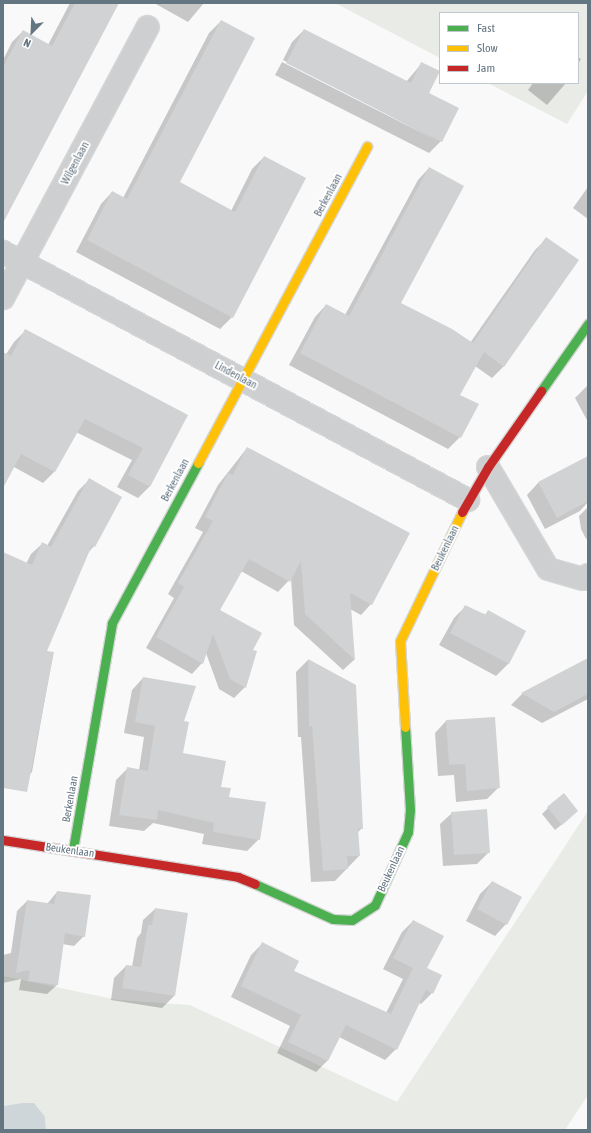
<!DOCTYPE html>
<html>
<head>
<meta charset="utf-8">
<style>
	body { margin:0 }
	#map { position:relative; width:591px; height:1133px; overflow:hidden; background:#f9f9f9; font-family:"Asap Condensed",sans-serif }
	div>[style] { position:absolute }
	.green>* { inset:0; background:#e8ebe6 }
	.water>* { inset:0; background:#ced6d9 }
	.shadow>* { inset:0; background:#0003 }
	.building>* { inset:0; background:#d0d2d3 }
	.roads { filter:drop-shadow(1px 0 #d5d6d7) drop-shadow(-1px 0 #d5d6d7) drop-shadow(0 1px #d5d6d7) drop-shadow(0 -1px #d5d6d7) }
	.street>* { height:22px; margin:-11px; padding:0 11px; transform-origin:11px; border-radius:11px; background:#cecfd0 }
	.fast>* { height:9px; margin:-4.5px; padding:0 4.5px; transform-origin:4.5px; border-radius:4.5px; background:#4caf50 }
	.slow>* { height:9px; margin:-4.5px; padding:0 4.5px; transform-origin:4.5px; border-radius:4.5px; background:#ffc107 }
	.jam>* { height:9px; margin:-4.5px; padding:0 4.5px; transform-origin:4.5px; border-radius:4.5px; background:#c62828 }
	span { translate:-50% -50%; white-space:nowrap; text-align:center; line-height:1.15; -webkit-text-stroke:4px #fff; paint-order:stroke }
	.street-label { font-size:11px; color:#657683 }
	.frame { position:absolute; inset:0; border:4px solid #657683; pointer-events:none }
	.legend { position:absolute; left:439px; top:12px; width:140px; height:72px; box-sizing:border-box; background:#fff; border:1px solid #c1c8cd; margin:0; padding:5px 7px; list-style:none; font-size:12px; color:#657683 }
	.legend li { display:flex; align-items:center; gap:8px; height:20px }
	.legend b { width:20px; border:1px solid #c1c8cd }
	.north { position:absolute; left:12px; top:12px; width:40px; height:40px; -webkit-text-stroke:3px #fff; paint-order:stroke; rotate:204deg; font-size:11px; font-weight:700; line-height:16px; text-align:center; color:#657683 }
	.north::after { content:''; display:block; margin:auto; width:14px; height:18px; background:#657683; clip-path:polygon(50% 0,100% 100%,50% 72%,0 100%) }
</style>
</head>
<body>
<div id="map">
	<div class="green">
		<div style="clip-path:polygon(335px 3px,588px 3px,588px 91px,567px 124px,488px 83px,578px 83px,578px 13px,440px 13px,440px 58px)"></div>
		<div style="clip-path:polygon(588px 811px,588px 1095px,565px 1130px,46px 1130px,45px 1117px,22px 1103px,3px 1106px,3px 976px,118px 1000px,190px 1005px,397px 1102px)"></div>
	</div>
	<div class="water">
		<div style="clip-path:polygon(22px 1103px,34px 1103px,45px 1117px,46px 1130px,3px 1130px,3px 1106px)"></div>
	</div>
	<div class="shadow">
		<div style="clip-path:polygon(70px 3px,118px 3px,3px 216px,3px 60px,12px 42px,23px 31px,48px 45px)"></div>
		<div style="clip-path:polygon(154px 3px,204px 3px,188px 22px)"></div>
		<div style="clip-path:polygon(221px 21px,179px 182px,231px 211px,252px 169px,264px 157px,232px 317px,220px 329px,76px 252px,101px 204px,112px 192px,123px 198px,209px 33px)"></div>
		<div style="clip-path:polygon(304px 30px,406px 82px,422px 63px,441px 141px,429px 153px,275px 75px,282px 62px,438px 141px,283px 60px,292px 42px)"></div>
		<div style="clip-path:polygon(578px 57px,581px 59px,578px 64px)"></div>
		<div style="clip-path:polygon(533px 83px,566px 83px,547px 105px,528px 90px)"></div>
		<div style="clip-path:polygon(429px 168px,399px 303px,470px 343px,535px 250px,547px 238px,504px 366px,492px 378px,475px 366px,459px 395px,460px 437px,448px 449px,289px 365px,315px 317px,326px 305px,345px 315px,418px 180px)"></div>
		<div style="clip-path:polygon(588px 187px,588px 219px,573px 208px)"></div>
		<div style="clip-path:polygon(25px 331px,186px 416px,149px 487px,138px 498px,117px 487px,132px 460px,76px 432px,54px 472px,43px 483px,14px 467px,3px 487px,3px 359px,14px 342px)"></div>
		<div style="clip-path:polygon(587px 386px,588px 386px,588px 422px,575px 398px)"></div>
		<div style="clip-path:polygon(247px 448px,371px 604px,361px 615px,350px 609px,354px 660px,343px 670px,294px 625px,291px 578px,278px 592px,241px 571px,219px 611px,251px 650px,245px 687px,234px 698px,219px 689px,206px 653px,202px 663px,192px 674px,146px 648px,174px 598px,168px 594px,203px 532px,195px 528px,218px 485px)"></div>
		<div style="clip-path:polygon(89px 480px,94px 546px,88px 553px,46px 651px,53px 653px,32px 772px,21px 783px,3px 782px,3px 609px,31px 554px,42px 544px,47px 546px,78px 491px)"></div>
		<div style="clip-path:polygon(538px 483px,588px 493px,588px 502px,580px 511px,545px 529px,527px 495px)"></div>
		<div style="clip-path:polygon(588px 507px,588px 538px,586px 539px,581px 529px,579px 516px)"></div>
		<div style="clip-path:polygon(466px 606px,525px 632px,508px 664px,496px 676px,439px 645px,454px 618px)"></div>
		<div style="clip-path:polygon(588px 659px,588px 699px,542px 723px,511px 705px,522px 694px)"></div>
		<div style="clip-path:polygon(308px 660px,362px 828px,357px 833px,359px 856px,335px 881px,311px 882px,301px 737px,298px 737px,296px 672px)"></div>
		<div style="clip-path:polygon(143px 678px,182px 722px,182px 754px,220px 787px,259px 839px,247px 851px,202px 844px,204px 834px,153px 823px,144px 831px,109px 826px,116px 780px,128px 768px,139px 770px,144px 737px,124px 733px,132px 690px)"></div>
		<div style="clip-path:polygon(446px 721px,499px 787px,487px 799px,456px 802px,454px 775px,438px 776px,435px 733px)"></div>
		<div style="clip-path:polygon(548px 808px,571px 817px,555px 830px,542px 814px)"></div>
		<div style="clip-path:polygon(452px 813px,489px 852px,477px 864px,443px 866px,440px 824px)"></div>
		<div style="clip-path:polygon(492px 882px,506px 924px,495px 936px,466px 921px,480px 894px)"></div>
		<div style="clip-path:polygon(57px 892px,84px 936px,74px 946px,62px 944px,57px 985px,47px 994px,19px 990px,21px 979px,3px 983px,3px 955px,11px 953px,17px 911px,27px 901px,47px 904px)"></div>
		<div style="clip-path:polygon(155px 909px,174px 996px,162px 1008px,111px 1000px,114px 978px,126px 966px,132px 967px,137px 938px,141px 933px,143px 920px)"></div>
		<div style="clip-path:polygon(413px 921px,432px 993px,421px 1004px,419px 1003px,396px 1049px,385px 1060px,339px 1037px,327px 1061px,316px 1072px,277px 1053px,290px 1026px,231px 997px,251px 955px,262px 944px,293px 971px,386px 1013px,403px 979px,383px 969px,402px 932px)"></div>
	</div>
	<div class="building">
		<div style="clip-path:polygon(75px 3px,119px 3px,3px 223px,3px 67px,23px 30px,52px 46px)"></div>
		<div style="clip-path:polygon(221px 20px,255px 38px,180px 182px,235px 212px,264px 156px,306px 178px,233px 318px,87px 240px,112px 191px,127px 199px)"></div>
		<div style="clip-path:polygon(304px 29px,411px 83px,421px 62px,440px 71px,429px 93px,459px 108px,442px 142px,286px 63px)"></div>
		<div style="clip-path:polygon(429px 167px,464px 186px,401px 303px,452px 329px,473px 343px,546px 237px,579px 260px,504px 367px,484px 352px,460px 395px,479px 404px,461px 438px,300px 353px,326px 304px,349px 316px)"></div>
		<div style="clip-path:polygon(25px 329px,188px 415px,150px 487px,128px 475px,143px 448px,85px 419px,55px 472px,21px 454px,3px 488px,3px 352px,11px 356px)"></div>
		<div style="clip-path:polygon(247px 447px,410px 533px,372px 605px,350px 593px,355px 660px,305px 614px,301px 561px,290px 582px,249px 559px,220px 610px,262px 633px,253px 650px,257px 651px,246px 688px,230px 679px,213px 634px,203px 664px,156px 637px,184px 587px,178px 583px,213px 521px,205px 517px,228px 473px,233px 475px)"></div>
		<div style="clip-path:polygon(588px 456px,588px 501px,557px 518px,538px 482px)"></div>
		<div style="clip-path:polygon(89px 478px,122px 497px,95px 547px,92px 545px,47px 651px,54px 652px,27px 792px,3px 788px,3px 552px,32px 565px,42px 542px,51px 547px)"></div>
		<div style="clip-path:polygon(465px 605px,485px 615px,488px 610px,526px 631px,509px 664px,450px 633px)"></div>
		<div style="clip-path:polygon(588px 658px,588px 694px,554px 712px,521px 693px)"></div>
		<div style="clip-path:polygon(308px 659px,356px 685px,363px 829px,358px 828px,360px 856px,347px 856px,348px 869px,323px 871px,312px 726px,309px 726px)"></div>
		<div style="clip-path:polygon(143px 677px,196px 686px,184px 721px,189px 722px,183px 753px,226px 761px,221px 787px,231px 788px,229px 797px,266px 802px,260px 840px,213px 832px,214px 823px,158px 810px,157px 820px,119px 815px,127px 767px,148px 771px,155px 726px,135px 722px)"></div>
		<div style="clip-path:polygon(495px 717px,500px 788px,467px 791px,465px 764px,449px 765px,446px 720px)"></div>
		<div style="clip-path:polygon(564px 793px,578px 811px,562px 825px,547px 807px)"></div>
		<div style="clip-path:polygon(487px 809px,490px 853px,454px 855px,451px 812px)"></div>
		<div style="clip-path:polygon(492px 881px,522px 897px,507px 925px,477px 909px)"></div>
		<div style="clip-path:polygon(57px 891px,91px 895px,85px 937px,65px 933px,58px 985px,28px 981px,30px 970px,16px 973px,27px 900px,54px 904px)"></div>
		<div style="clip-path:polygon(155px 908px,188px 913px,175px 996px,122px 988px,126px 965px,141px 967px,148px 925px,152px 925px)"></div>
		<div style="clip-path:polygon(413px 920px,444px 936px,427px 968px,442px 975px,433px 994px,426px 990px,397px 1050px,346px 1025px,328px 1061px,288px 1042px,301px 1015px,241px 986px,262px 942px,299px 961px,294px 971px,391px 1014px,413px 968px,393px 958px)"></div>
	</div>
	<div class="roads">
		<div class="street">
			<div style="left:3px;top:252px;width:527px;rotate:28.07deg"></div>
			<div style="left:3px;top:298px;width:307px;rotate:-61.9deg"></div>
			<div style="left:488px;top:467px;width:118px;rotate:59.5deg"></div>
			<div style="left:548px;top:569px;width:36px;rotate:16deg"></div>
			<div style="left:583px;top:579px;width:6px;rotate:-39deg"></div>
		</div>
		<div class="fast">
			<div style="left:541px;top:391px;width:82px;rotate:-55deg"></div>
			<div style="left:73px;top:849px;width:229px;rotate:-80.2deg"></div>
			<div style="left:112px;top:623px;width:182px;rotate:-61.7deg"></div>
			<div style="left:255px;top:884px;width:85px;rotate:24.2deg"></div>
			<div style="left:333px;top:919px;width:19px;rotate:3deg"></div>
			<div style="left:352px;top:920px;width:27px;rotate:-33deg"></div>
			<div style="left:375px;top:905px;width:80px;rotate:-65.7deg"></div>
			<div style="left:408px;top:832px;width:22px;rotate:-85deg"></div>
			<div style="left:410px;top:810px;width:83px;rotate:-93.4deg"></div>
		</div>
		<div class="slow">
			<div style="left:198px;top:463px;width:359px;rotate:-61.9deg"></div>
			<div style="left:405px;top:727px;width:86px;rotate:-93.3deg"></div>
			<div style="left:400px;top:641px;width:143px;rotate:-64.3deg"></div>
		</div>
		<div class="jam">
			<div style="left:462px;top:512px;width:52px;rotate:-60deg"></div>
			<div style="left:488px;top:467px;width:93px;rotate:-55.1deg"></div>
			<div style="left:3px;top:840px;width:238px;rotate:8.9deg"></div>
			<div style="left:238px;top:877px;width:18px;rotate:22deg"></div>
		</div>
	</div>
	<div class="street-label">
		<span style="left:75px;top:163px;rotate:-62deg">Wilgenlaan</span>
		<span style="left:328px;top:195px;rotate:-62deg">Berkenlaan</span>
		<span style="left:236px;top:375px;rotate:28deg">Lindenlaan</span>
		<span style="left:175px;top:480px;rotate:-62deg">Berkenlaan</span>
		<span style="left:445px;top:548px;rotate:-64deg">Beukenlaan</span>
		<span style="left:70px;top:799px;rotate:-80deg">Berkenlaan</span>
		<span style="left:70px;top:850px;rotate:8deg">Beukenlaan</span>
		<span style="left:391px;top:869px;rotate:-65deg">Beukenlaan</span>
	</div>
	<div class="frame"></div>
	<ul class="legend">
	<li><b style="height:5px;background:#4caf50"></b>Fast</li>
	<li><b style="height:5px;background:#ffc107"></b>Slow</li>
	<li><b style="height:5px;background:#c62828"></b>Jam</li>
	</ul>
	<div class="north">N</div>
</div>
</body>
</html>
